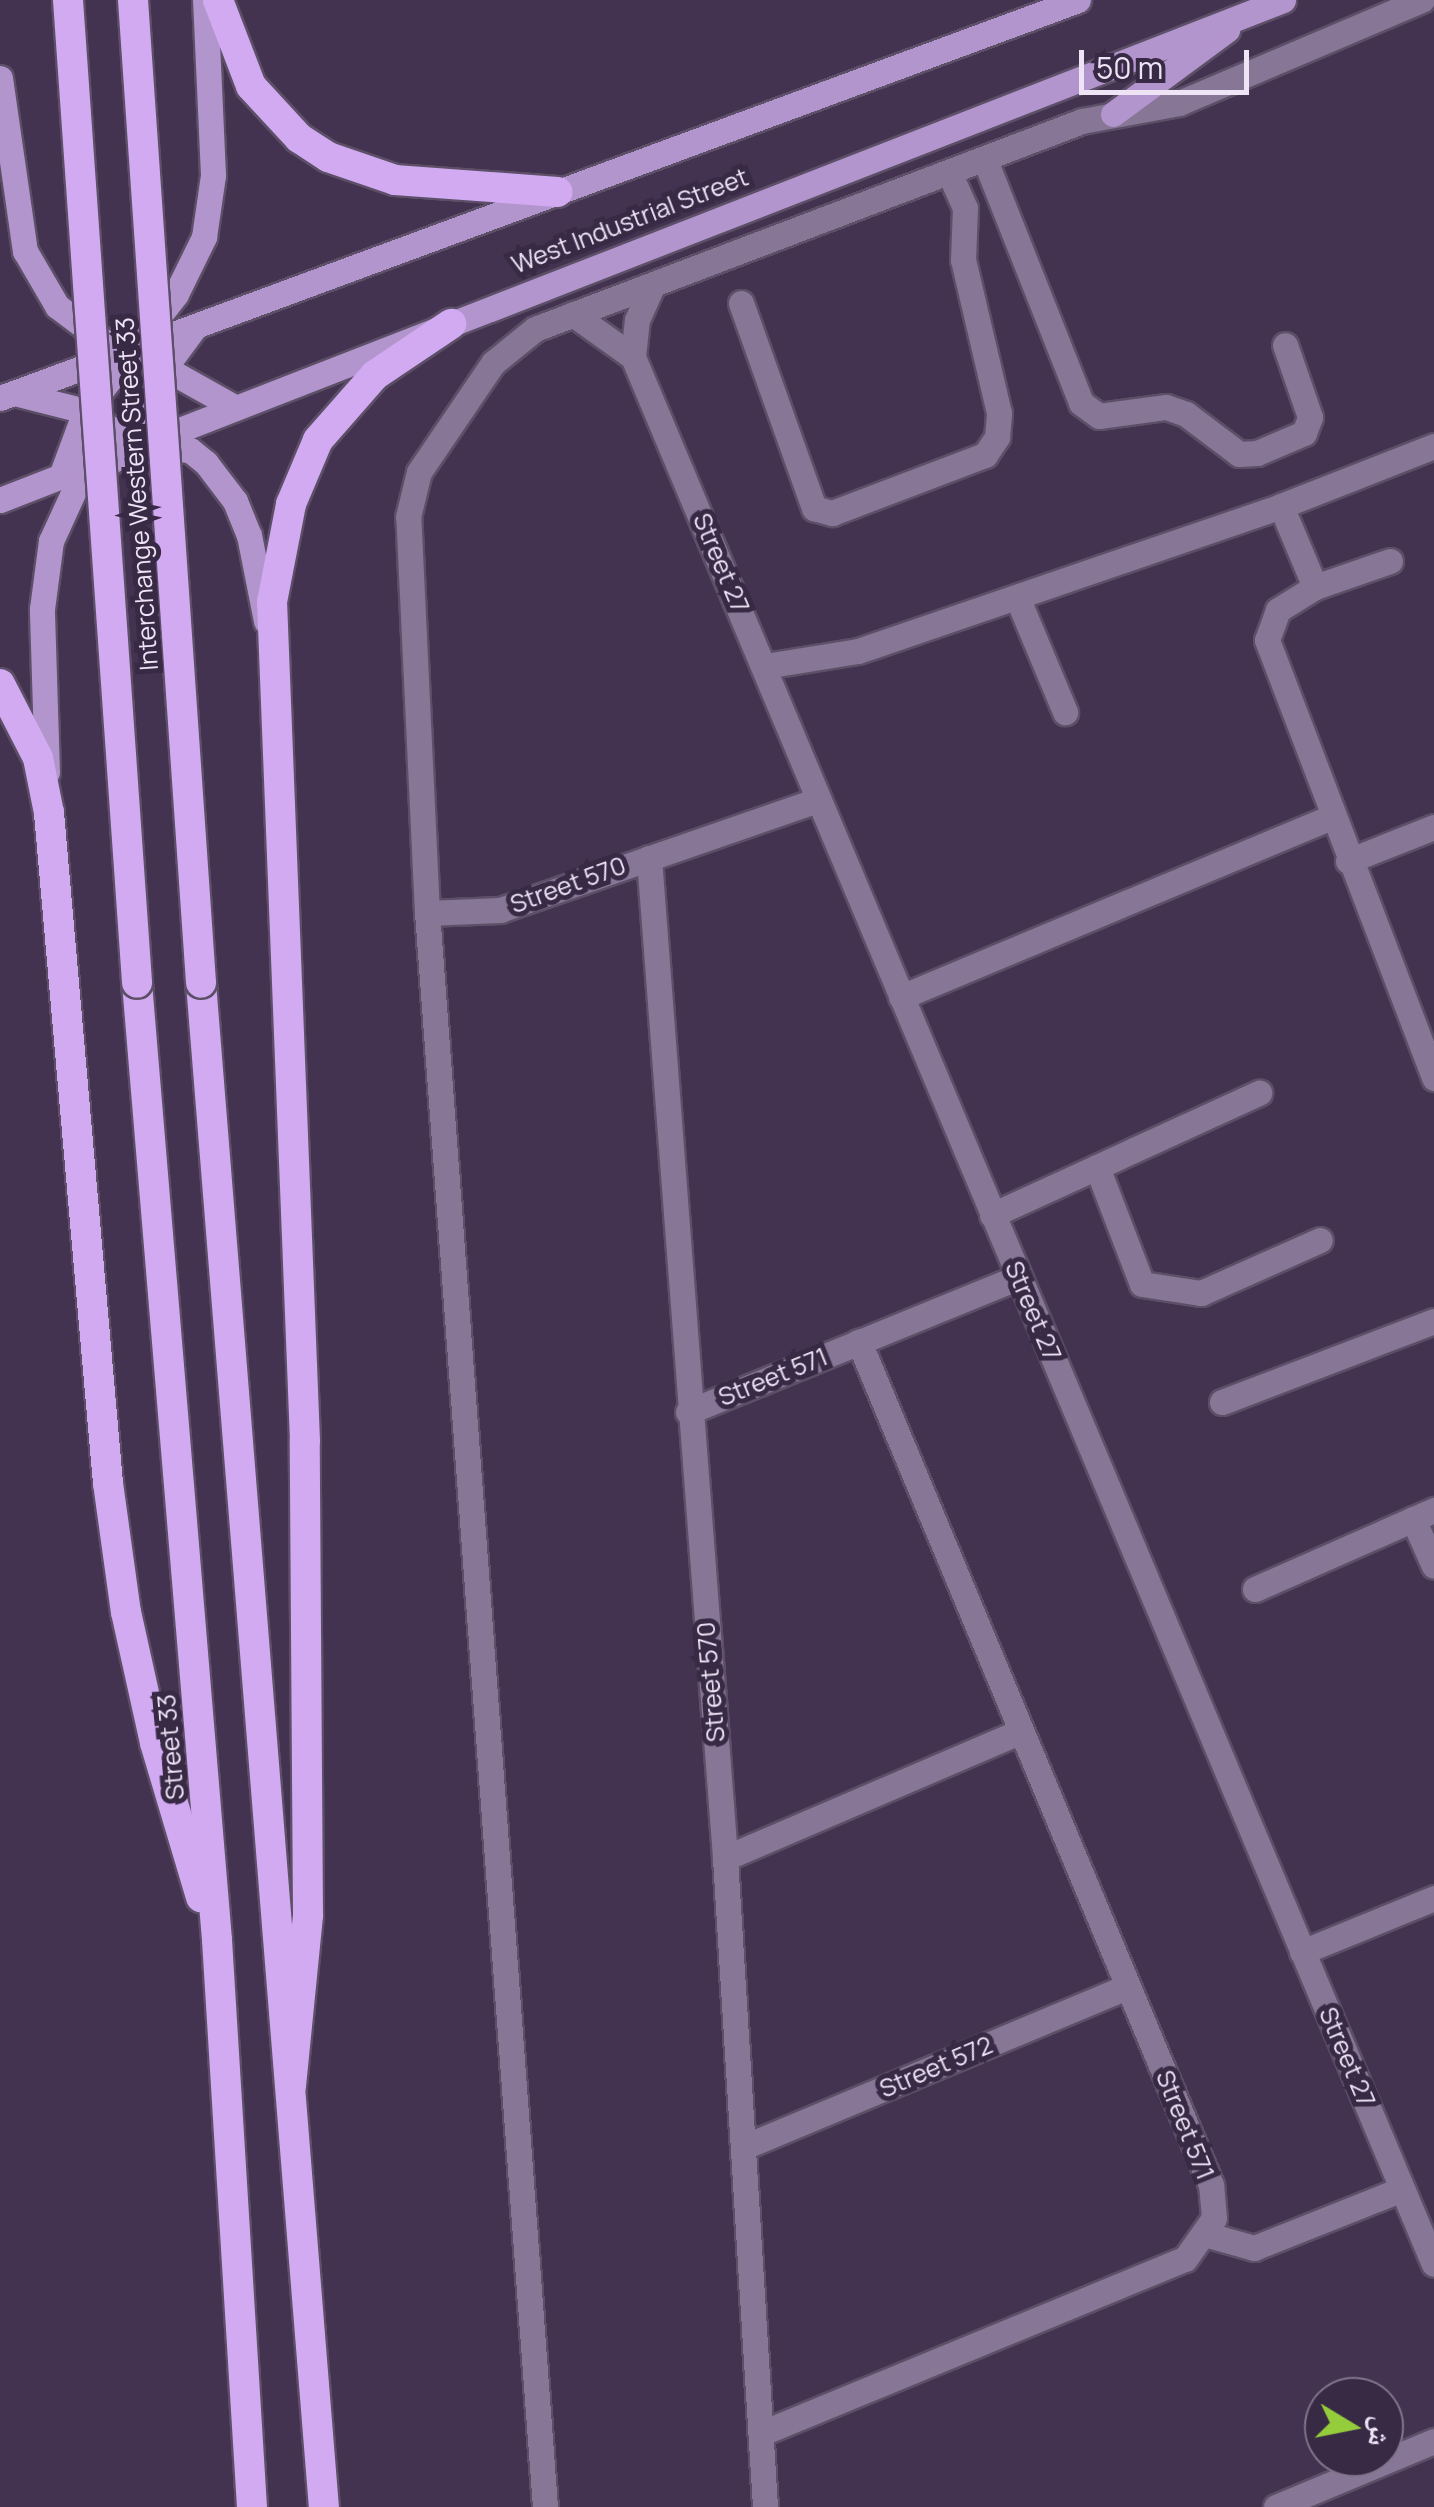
<!DOCTYPE html>
<html>
<head>
<meta charset="utf-8">
<style>
	body { margin:0 }
	#map { position:relative; width:1434px; height:2507px; overflow:hidden; background:#433350; font-family:Manrope,"Noto Naskh Arabic",sans-serif }
	div>[style] { position:absolute }
	.roads { filter:drop-shadow(2px 0 #5c4f67) drop-shadow(-2px 0 #5c4f67) drop-shadow(0 2px #5c4f67) drop-shadow(0 -2px #5c4f67) }
	.minor>* { height:25px; margin:-12.5px; padding:0 12.5px; transform-origin:12.5px; border-radius:12.5px; background:#877696 }
	.major>* { height:25px; margin:-12.5px; padding:0 12.5px; transform-origin:12.5px; border-radius:12.5px; background:#b395cd }
	.highway>* { height:30px; margin:-15px; padding:0 15px; transform-origin:15px; border-radius:15px; background:#d1aaf2 }
	.bridges { filter:drop-shadow(2px 0 #5c4f67) drop-shadow(-2px 0 #5c4f67) drop-shadow(0 2px #5c4f67) drop-shadow(0 -2px #5c4f67) }
	.highway-bridge>* { height:30px; margin:-15px; padding:0 15px; transform-origin:15px; border-radius:15px; background:#d1aaf2 }
	span { translate:-50% -50%; white-space:nowrap; text-align:center; line-height:1.15; -webkit-text-stroke:10px #382945; paint-order:stroke }
	.street-label { font-size:25px; color:#eee4f6 }
	.north { position:absolute; left:1304px; top:2377px; width:100px; height:100px; box-sizing:border-box; background:#382945; border:2px solid #81748c; border-radius:50%; rotate:100deg; font-size:28px; font-weight:700; line-height:40px; text-align:center; color:#eee4f6 }
	.north::after { content:''; display:block; margin:auto; width:35px; height:45px; background:#94cc3c; clip-path:polygon(50% 0,100% 100%,50% 72%,0 100%) }
	.scale { position:absolute; left:1079px; top:50px; width:170px; height:45px; box-sizing:border-box; border:5px solid #eee4f6; border-top:0; padding-left:12px; font-size:30px; line-height:35px; white-space:nowrap; color:#eee4f6; -webkit-text-stroke:8px #382945; paint-order:stroke }
</style>
</head>
<body>
<div id="map">
	<div class="roads">
		<div class="minor">
			<div style="left:985px;top:160px;width:261px;rotate:68.4deg"></div>
			<div style="left:1081px;top:403px;width:22px;rotate:36deg"></div>
			<div style="left:1099px;top:416px;width:68px;rotate:-7.7deg"></div>
			<div style="left:1166px;top:407px;width:21px;rotate:19deg"></div>
			<div style="left:1186px;top:414px;width:66px;rotate:37deg"></div>
			<div style="left:1239px;top:454px;width:18px;rotate:-3deg"></div>
			<div style="left:1257px;top:453px;width:51px;rotate:-23.1deg"></div>
			<div style="left:1304px;top:433px;width:17px;rotate:-69deg"></div>
			<div style="left:1310px;top:417px;width:76px;rotate:-109.1deg"></div>
			<div style="left:741px;top:303px;width:218px;rotate:70.4deg"></div>
			<div style="left:814px;top:508px;width:19px;rotate:16deg"></div>
			<div style="left:832px;top:513px;width:164px;rotate:-20.8deg"></div>
			<div style="left:985px;top:455px;width:22px;rotate:-56deg"></div>
			<div style="left:997px;top:437px;width:24px;rotate:-85deg"></div>
			<div style="left:999px;top:413px;width:157px;rotate:-103.2deg"></div>
			<div style="left:963px;top:260px;width:52px;rotate:-87.8deg"></div>
			<div style="left:965px;top:208px;width:36px;rotate:-114deg"></div>
			<div style="left:573px;top:314px;width:74px;rotate:35.6deg"></div>
			<div style="left:633px;top:357px;width:2068px;rotate:67.22deg"></div>
			<div style="left:633px;top:357px;width:37px;rotate:-84deg"></div>
			<div style="left:637px;top:320px;width:36px;rotate:-66deg"></div>
			<div style="left:1281px;top:506px;width:88px;rotate:67.2deg"></div>
			<div style="left:1390px;top:561px;width:79px;rotate:160.9deg"></div>
			<div style="left:1315px;top:587px;width:44px;rotate:148.1deg"></div>
			<div style="left:1278px;top:610px;width:32px;rotate:110deg"></div>
			<div style="left:1267px;top:640px;width:469px;rotate:69.1deg"></div>
			<div style="left:1017px;top:597px;width:125px;rotate:67.3deg"></div>
			<div style="left:765px;top:666px;width:94px;rotate:-9.2deg"></div>
			<div style="left:858px;top:651px;width:447px;rotate:-18.9deg"></div>
			<div style="left:1281px;top:506px;width:164px;rotate:-21.4deg"></div>
			<div style="left:649px;top:858px;width:1003px;rotate:85.65deg"></div>
			<div style="left:725px;top:1858px;width:650px;rotate:86.47deg"></div>
			<div style="left:1348px;top:861px;width:92px;rotate:-21.6deg"></div>
			<div style="left:427px;top:913px;width:73px;rotate:-2.4deg"></div>
			<div style="left:500px;top:910px;width:336px;rotate:-19.1deg"></div>
			<div style="left:901px;top:997px;width:466px;rotate:-22.7deg"></div>
			<div style="left:1097px;top:1167px;width:125px;rotate:69deg"></div>
			<div style="left:1142px;top:1284px;width:60px;rotate:8.7deg"></div>
			<div style="left:1201px;top:1293px;width:130px;rotate:-24deg"></div>
			<div style="left:992px;top:1215px;width:294px;rotate:-24.6deg"></div>
			<div style="left:1222px;top:1402px;width:227px;rotate:-20.9deg"></div>
			<div style="left:688px;top:1412px;width:357px;rotate:-22.2deg"></div>
			<div style="left:1413px;top:1519px;width:51px;rotate:65.9deg"></div>
			<div style="left:1255px;top:1589px;width:196px;rotate:-23.8deg"></div>
			<div style="left:725px;top:1858px;width:322px;rotate:-23.2deg"></div>
			<div style="left:1302px;top:1952px;width:143px;rotate:-22.2deg"></div>
			<div style="left:744px;top:2147px;width:416px;rotate:-22.7deg"></div>
			<div style="left:1208px;top:2235px;width:48px;rotate:15.8deg"></div>
			<div style="left:1254px;top:2248px;width:159px;rotate:-21.7deg"></div>
			<div style="left:762px;top:2433px;width:457px;rotate:-22.4deg"></div>
			<div style="left:1185px;top:2259px;width:50px;rotate:-54.7deg"></div>
			<div style="left:1214px;top:2218px;width:33px;rotate:-95deg"></div>
			<div style="left:1211px;top:2185px;width:914px;rotate:-112.66deg"></div>
			<div style="left:545px;top:2507px;width:1598px;rotate:-94.23deg"></div>
			<div style="left:427px;top:913px;width:396px;rotate:-92.7deg"></div>
			<div style="left:408px;top:517px;width:46px;rotate:-76.3deg"></div>
			<div style="left:419px;top:472px;width:132px;rotate:-55.8deg"></div>
			<div style="left:493px;top:363px;width:54px;rotate:-39deg"></div>
			<div style="left:535px;top:329px;width:585px;rotate:-20.82deg"></div>
			<div style="left:1082px;top:121px;width:99px;rotate:-10.5deg"></div>
			<div style="left:1179px;top:103px;width:264px;rotate:-23deg"></div>
			<div style="left:1276px;top:2507px;width:171px;rotate:-22.7deg"></div>
		</div>
		<div class="major">
			<div style="left:0;top:78px;width:175px;rotate:81.8deg"></div>
			<div style="left:25px;top:251px;width:64px;rotate:59.8deg"></div>
			<div style="left:57px;top:306px;width:56px;rotate:37.1deg"></div>
			<div style="left:1113px;top:114px;width:142px;rotate:-36.4deg"></div>
			<div style="left:152px;top:361px;width:96px;rotate:29.2deg"></div>
			<div style="left:14px;top:393px;width:73px;rotate:14.2deg"></div>
			<div style="left:85px;top:411px;width:62px;rotate:34.5deg"></div>
			<div style="left:136px;top:446px;width:54px;rotate:4.2deg"></div>
			<div style="left:190px;top:450px;width:21px;rotate:39deg"></div>
			<div style="left:206px;top:463px;width:48px;rotate:52.7deg"></div>
			<div style="left:235px;top:501px;width:37px;rotate:68deg"></div>
			<div style="left:249px;top:535px;width:88px;rotate:78.8deg"></div>
			<div style="left:0;top:398px;width:1149px;rotate:-20.26deg"></div>
			<div style="left:61px;top:476px;width:69px;rotate:-69.7deg"></div>
			<div style="left:85px;top:411px;width:148px;rotate:-52.1deg"></div>
			<div style="left:176px;top:294px;width:64px;rotate:-63.8deg"></div>
			<div style="left:204px;top:237px;width:63px;rotate:-81.7deg"></div>
			<div style="left:213px;top:175px;width:175px;rotate:-92.6deg"></div>
			<div style="left:0;top:500px;width:1377px;rotate:-21.29deg"></div>
			<div style="left:47px;top:772px;width:163px;rotate:-91.8deg"></div>
			<div style="left:42px;top:609px;width:69px;rotate:-82.5deg"></div>
			<div style="left:51px;top:541px;width:65px;rotate:-65.4deg"></div>
			<div style="left:78px;top:482px;width:68px;rotate:-31.8deg"></div>
			<div style="left:136px;top:446px;width:85px;rotate:-69.4deg"></div>
			<div style="left:166px;top:366px;width:49px;rotate:-53.4deg"></div>
		</div>
		<div class="highway">
			<div style="left:218px;top:0;width:92px;rotate:69deg"></div>
			<div style="left:251px;top:86px;width:71px;rotate:47.3deg"></div>
			<div style="left:299px;top:138px;width:35px;rotate:33deg"></div>
			<div style="left:328px;top:157px;width:71px;rotate:18.9deg"></div>
			<div style="left:395px;top:180px;width:163px;rotate:4.2deg"></div>
			<div style="left:0;top:684px;width:83px;rotate:62.8deg"></div>
			<div style="left:38px;top:758px;width:56px;rotate:78.7deg"></div>
			<div style="left:49px;top:813px;width:673px;rotate:84.97deg"></div>
			<div style="left:108px;top:1483px;width:130px;rotate:82.1deg"></div>
			<div style="left:126px;top:1612px;width:134px;rotate:77.5deg"></div>
			<div style="left:155px;top:1743px;width:161px;rotate:73.4deg"></div>
			<div style="left:137px;top:983px;width:960px;rotate:85.22deg"></div>
			<div style="left:217px;top:1940px;width:568px;rotate:86.47deg"></div>
			<div style="left:201px;top:983px;width:1529px;rotate:85.39deg"></div>
			<div style="left:291px;top:2086px;width:172px;rotate:-84.3deg"></div>
			<div style="left:308px;top:1915px;width:474px;rotate:-90.4deg"></div>
			<div style="left:305px;top:1441px;width:840px;rotate:-92.25deg"></div>
			<div style="left:272px;top:602px;width:100px;rotate:-79deg"></div>
			<div style="left:291px;top:504px;width:69px;rotate:-67.1deg"></div>
			<div style="left:318px;top:440px;width:86px;rotate:-48.8deg"></div>
			<div style="left:375px;top:375px;width:92px;rotate:-33.9deg"></div>
		</div>
	</div>
	<div class="bridges">
		<div class="highway-bridge">
			<div style="left:68px;top:0;width:985px;rotate:85.98deg"></div>
			<div style="left:133px;top:0;width:985px;rotate:86.04deg"></div>
		</div>
	</div>
	<div class="street-label">
		<span style="left:630px;top:221px;rotate:-21deg">West Industrial Street</span>
		<span style="left:137px;top:494px;rotate:-94deg">Interchange Western Street 33</span>
		<span style="left:721px;top:563px;rotate:67deg">Street 27</span>
		<span style="left:568px;top:885px;rotate:-20deg">Street 570</span>
		<span style="left:1033px;top:1311px;rotate:67deg">Street 27</span>
		<span style="left:773px;top:1377px;rotate:-22deg">Street 571</span>
		<span style="left:711px;top:1682px;rotate:-95deg">Street 570</span>
		<span style="left:171px;top:1747px;rotate:-95deg">Street 33</span>
		<span style="left:1347px;top:2057px;rotate:67deg">Street 27</span>
		<span style="left:936px;top:2067px;rotate:-23deg">Street 572</span>
		<span style="left:1185px;top:2125px;rotate:68deg">Street 571</span>
	</div>
	<div class="north">ش</div>
	<div class="scale">50 m</div>
</div>
</body>
</html>
